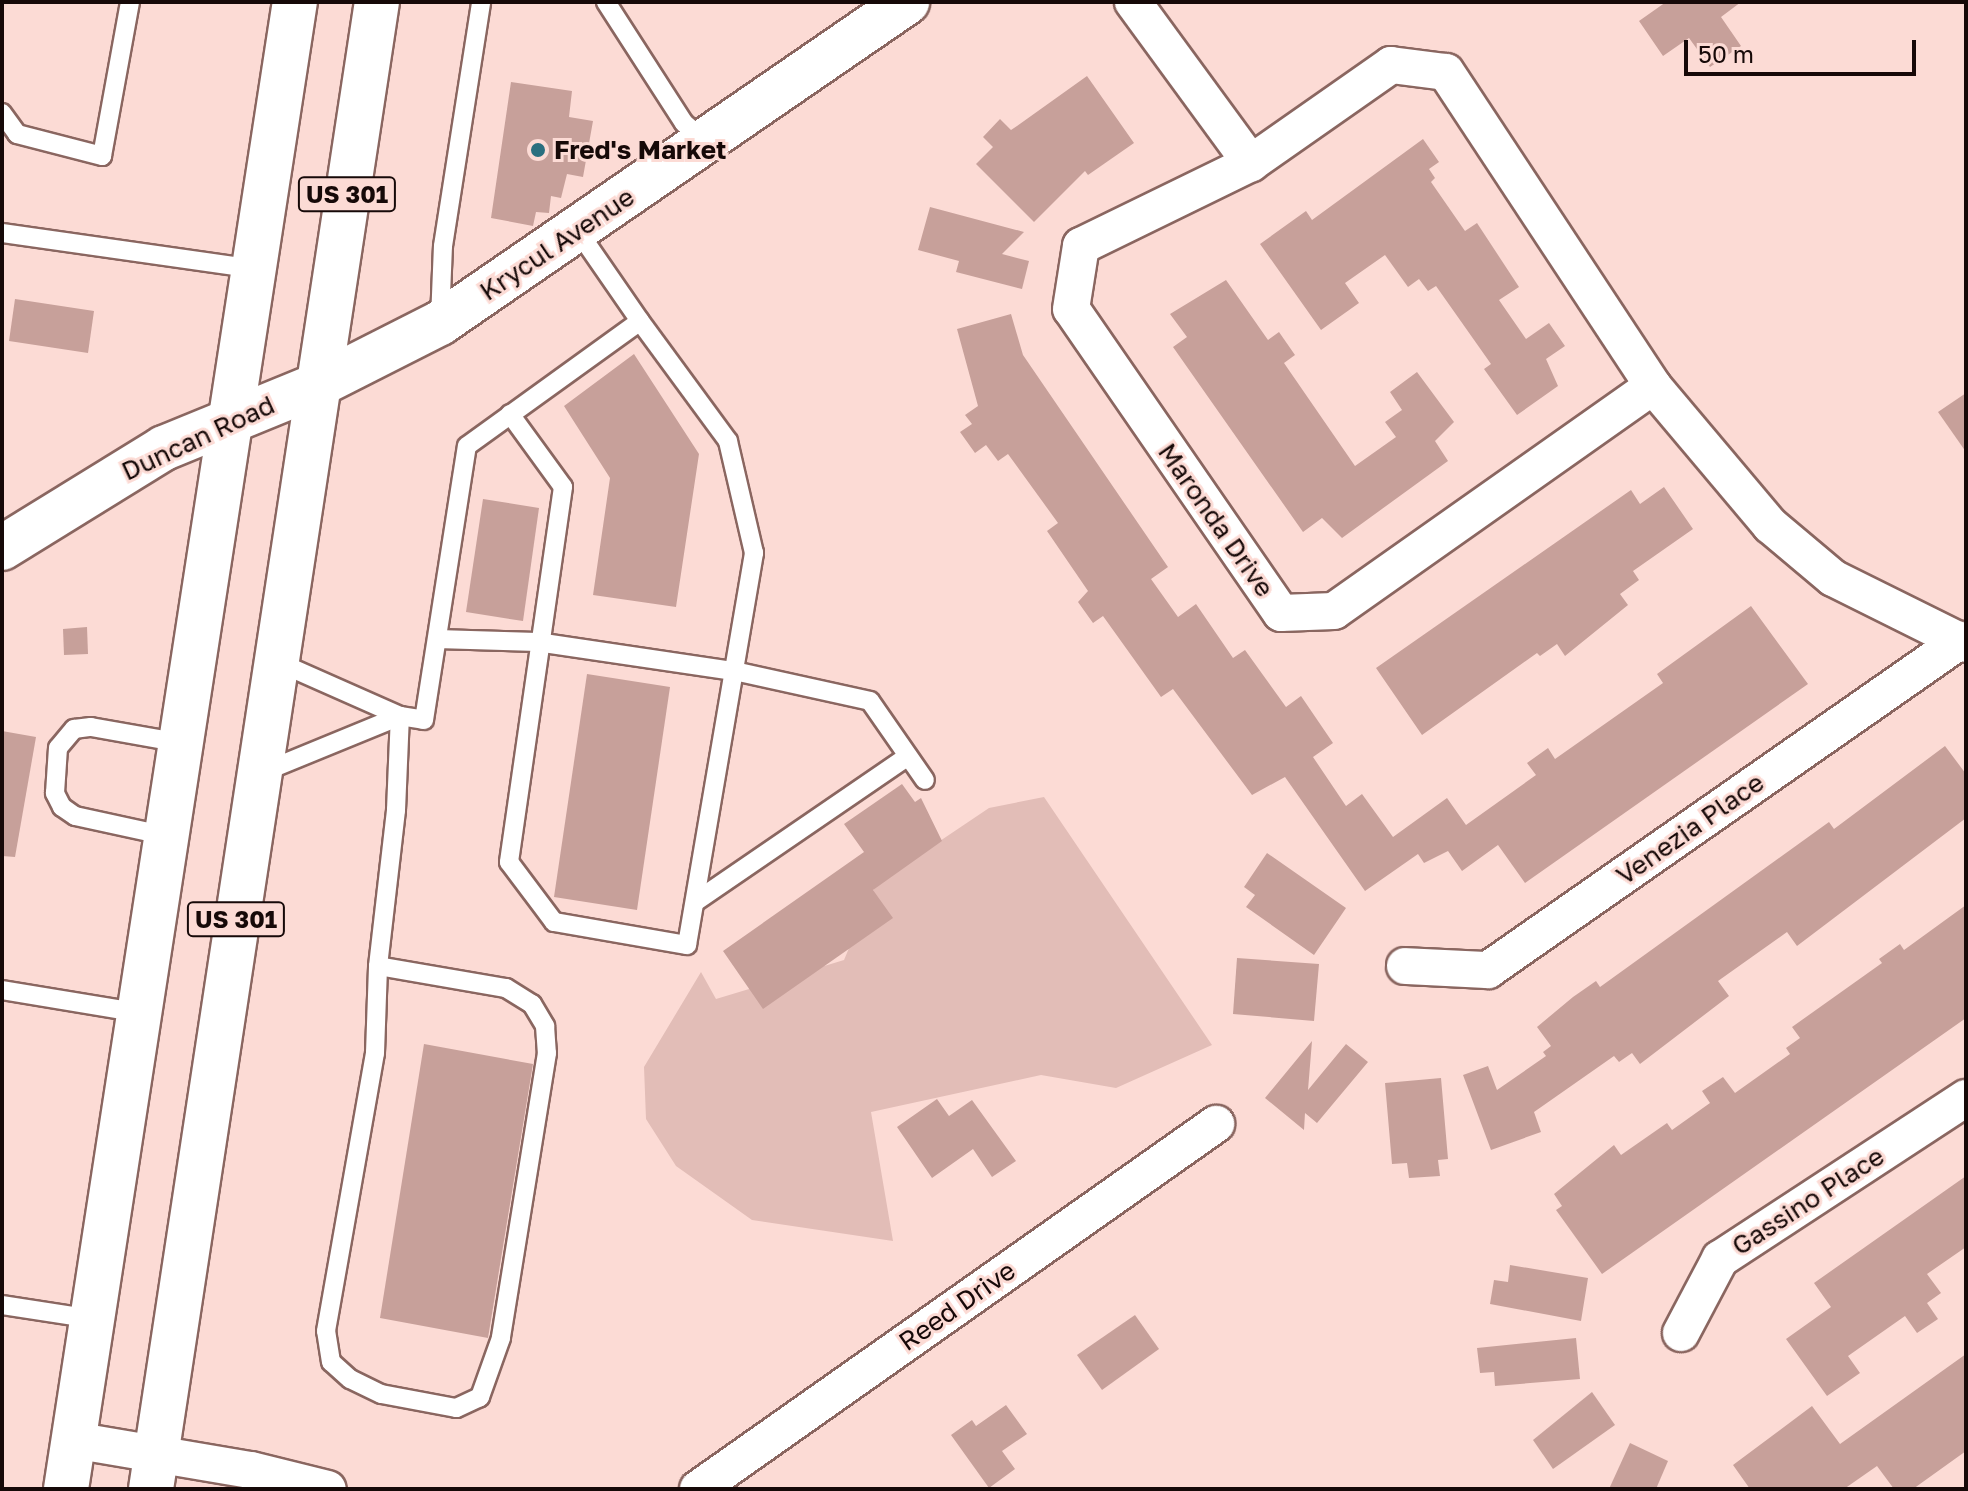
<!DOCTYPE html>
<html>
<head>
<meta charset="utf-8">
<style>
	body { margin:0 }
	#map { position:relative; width:1968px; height:1491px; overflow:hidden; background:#fcdbd5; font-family:"Golos Text",sans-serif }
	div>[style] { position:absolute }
	.green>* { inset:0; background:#e2bdb7 }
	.building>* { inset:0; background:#c7a09a }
	.roads { filter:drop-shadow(2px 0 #8a6660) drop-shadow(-2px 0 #8a6660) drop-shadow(0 2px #8a6660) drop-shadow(0 -2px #8a6660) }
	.lane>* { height:18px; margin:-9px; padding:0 9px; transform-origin:9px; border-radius:9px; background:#fff }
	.street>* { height:36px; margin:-18px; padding:0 18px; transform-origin:18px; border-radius:18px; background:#fff }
	.secondary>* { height:44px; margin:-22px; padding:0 22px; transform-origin:22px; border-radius:22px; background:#fff }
	.primary>* { height:44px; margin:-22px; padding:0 22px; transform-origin:22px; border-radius:22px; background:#fff }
	.dots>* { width:22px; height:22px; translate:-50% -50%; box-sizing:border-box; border:4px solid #fcdbd5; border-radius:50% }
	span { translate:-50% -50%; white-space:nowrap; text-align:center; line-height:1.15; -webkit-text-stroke:6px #fcdbd5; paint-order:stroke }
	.shield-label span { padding:2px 6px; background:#fcdbd5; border:2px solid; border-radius:6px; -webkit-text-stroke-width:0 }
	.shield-label { font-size:24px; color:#160908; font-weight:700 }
	.poi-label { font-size:26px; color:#160908; font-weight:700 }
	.left { translate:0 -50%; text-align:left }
	.street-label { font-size:26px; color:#160908 }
	.frame { position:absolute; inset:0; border:4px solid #160908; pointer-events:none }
	.scale { position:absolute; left:1684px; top:40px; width:232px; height:36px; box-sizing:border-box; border:4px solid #160908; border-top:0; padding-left:10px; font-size:24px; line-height:28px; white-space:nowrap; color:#160908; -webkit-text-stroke:6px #fcdbd5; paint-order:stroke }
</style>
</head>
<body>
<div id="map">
	<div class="green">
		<div style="clip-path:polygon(1044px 797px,1212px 1045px,1116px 1088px,1041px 1075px,871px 1112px,893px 1241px,752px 1220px,676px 1166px,646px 1119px,644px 1067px,701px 972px,716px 999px,844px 960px,876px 884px,989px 808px)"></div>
	</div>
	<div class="building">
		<div style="clip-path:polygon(1666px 2px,1741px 2px,1721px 17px,1741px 46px,1710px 67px,1689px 38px,1663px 56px,1639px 21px)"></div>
		<div style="clip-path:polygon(1087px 76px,1134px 143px,1088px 175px,1085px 171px,1034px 222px,976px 164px,993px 147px,983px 137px,1000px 119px,1011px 130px,1017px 126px)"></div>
		<div style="clip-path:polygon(511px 82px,572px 91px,569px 117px,593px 121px,583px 177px,567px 174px,561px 198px,551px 196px,549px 213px,536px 212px,533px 226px,491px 218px)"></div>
		<div style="clip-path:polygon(1423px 139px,1439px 162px,1429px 169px,1435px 178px,1431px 182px,1465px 231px,1477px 223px,1519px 287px,1499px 300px,1526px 339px,1549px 323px,1565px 346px,1546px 359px,1558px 386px,1517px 415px,1484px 369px,1491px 364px,1436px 286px,1428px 291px,1419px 279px,1408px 287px,1385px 255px,1345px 283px,1359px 303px,1321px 330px,1260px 244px,1306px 211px,1312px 220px)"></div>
		<div style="clip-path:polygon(930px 207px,1024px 232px,1002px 254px,1029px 261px,1022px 289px,956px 272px,959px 261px,918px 250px)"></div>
		<div style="clip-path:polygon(1226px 280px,1268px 340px,1279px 332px,1295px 355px,1284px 363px,1355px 466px,1396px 437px,1385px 422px,1402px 410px,1390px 392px,1417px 372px,1454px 422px,1435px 441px,1448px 461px,1342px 538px,1322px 518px,1303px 532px,1173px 347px,1187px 337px,1170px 314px)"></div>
		<div style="clip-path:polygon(15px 299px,94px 311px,88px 353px,9px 341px)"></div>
		<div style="clip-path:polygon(1011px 314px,1023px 355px,1168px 567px,1151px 579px,1178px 617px,1196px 604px,1233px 658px,1245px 650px,1286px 707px,1301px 696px,1333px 743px,1313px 757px,1346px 806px,1362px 794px,1393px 837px,1447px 798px,1466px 825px,1536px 775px,1527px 763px,1548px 748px,1555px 759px,1663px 683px,1657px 674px,1751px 606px,1808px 684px,1525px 883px,1498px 845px,1462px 871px,1448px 851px,1424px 863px,1418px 854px,1365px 891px,1285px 777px,1252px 795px,1173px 689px,1161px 697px,1103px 616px,1093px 623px,1078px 602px,1088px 591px,1047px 531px,1058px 523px,1008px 454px,998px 461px,986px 445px,975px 453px,960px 432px,972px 424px,965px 415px,978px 406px,957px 329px)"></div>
		<div style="clip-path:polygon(634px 354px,699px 454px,676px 607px,593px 595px,610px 478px,564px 406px)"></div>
		<div style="clip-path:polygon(1966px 393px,1966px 452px,1938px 412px)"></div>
		<div style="clip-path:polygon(1664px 487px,1693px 529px,1633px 571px,1639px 580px,1620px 594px,1628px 605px,1565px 656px,1557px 644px,1540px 656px,1537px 653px,1422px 735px,1376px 668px,1631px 490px,1640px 504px)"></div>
		<div style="clip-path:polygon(483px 499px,539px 508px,523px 621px,466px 612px)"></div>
		<div style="clip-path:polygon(87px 627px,88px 654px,64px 655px,63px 629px)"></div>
		<div style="clip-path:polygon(587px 674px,670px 687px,637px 910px,554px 897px)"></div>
		<div style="clip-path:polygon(2px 731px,36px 737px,15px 857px,2px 856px)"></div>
		<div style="clip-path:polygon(1945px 746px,1966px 774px,1966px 818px,1797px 946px,1787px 932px,1718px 981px,1729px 996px,1640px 1064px,1632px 1053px,1619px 1062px,1614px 1056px,1534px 1112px,1541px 1132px,1491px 1150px,1463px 1075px,1488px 1066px,1497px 1090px,1546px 1056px,1543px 1052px,1551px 1046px,1537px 1027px,1573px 997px,1596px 981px,1600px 987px,1829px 822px,1834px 829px)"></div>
		<div style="clip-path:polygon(902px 784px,915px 802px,921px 798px,942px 841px,873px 890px,893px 918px,763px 1009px,723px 951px,864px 852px,844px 824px)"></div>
		<div style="clip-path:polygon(1267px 853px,1346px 908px,1314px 955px,1246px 907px,1255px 895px,1244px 887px)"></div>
		<div style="clip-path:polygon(1966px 905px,1966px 1018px,1602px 1274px,1556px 1210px,1562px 1206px,1554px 1194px,1614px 1145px,1621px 1155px,1667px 1123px,1672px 1130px,1710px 1103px,1702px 1091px,1723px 1077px,1735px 1093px,1790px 1054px,1786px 1048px,1800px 1038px,1792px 1027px,1882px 963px,1879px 959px,1900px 944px,1904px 950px)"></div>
		<div style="clip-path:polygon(1237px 958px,1319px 964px,1314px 1021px,1233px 1014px)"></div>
		<div style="clip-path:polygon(1312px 1041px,1308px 1090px,1346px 1044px,1368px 1062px,1317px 1123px,1305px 1113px,1304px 1130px,1265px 1098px)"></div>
		<div style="clip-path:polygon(424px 1044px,533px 1064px,488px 1338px,380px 1318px)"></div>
		<div style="clip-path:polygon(1441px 1078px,1448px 1159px,1438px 1160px,1440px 1176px,1409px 1178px,1407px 1163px,1392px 1164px,1385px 1083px)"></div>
		<div style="clip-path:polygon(937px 1099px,949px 1116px,972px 1100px,1016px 1161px,992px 1177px,973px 1149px,932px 1178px,897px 1127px)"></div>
		<div style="clip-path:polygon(1966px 1176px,1966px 1247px,1927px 1274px,1941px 1293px,1927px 1303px,1938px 1319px,1917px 1333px,1905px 1316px,1848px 1356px,1860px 1373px,1827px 1396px,1786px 1339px,1831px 1307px,1814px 1283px)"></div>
		<div style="clip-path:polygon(1510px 1265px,1588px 1278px,1581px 1321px,1490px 1304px,1494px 1280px,1508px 1282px)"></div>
		<div style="clip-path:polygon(1135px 1315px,1159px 1349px,1102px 1390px,1077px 1355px)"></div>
		<div style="clip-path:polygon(1576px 1338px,1580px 1379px,1495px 1386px,1494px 1372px,1480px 1373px,1477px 1348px)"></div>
		<div style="clip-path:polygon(1966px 1354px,1966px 1451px,1913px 1489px,1894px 1489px,1877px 1466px,1844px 1489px,1750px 1489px,1733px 1465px,1812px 1406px,1840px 1444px)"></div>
		<div style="clip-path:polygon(1592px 1392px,1615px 1425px,1553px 1469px,1533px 1440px)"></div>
		<div style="clip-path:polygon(1006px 1405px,1027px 1434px,1002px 1451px,1015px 1469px,989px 1488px,951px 1435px,972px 1420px,976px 1426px)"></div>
		<div style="clip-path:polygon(1630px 1443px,1668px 1461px,1656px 1489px,1609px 1489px)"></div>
	</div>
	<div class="roads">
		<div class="lane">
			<div style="left:606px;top:2px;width:144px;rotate:57.2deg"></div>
			<div style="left:684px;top:123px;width:29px;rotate:41deg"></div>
			<div style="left:2px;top:113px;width:26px;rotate:54deg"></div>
			<div style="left:17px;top:134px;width:88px;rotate:14.5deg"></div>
			<div style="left:102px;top:156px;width:157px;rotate:-79.7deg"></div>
			<div style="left:2px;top:233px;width:255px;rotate:8.1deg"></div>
			<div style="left:440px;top:320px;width:74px;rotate:-87.7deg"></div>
			<div style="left:443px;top:246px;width:247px;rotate:-81.1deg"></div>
			<div style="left:510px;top:414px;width:90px;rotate:54deg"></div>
			<div style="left:563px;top:487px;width:379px;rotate:98.2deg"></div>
			<div style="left:509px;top:862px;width:75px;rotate:53.1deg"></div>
			<div style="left:554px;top:922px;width:135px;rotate:9.8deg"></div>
			<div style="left:687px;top:945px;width:398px;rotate:-80.3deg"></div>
			<div style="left:754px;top:553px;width:115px;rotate:-103.1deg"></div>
			<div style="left:728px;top:441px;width:149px;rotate:-126.3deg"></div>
			<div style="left:437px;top:639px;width:100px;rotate:1.7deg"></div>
			<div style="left:537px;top:642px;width:199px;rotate:8.4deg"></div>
			<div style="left:734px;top:671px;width:139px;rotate:12.4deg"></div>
			<div style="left:870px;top:701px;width:96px;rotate:55.2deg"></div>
			<div style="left:261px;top:773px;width:150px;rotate:-22.3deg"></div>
			<div style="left:400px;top:716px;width:136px;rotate:-156.1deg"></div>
			<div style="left:167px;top:836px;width:94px;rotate:-167.7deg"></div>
			<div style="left:75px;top:816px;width:16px;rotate:-145deg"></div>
			<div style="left:62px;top:807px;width:16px;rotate:-117deg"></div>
			<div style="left:55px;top:793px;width:45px;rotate:-86.2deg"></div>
			<div style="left:58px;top:748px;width:25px;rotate:-50deg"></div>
			<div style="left:74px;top:729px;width:17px;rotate:-7deg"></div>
			<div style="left:91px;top:727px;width:91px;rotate:10.1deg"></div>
			<div style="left:695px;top:902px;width:258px;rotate:-34.4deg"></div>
			<div style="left:378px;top:966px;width:130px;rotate:9.8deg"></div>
			<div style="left:506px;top:988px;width:31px;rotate:32deg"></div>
			<div style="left:532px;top:1004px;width:26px;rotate:59deg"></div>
			<div style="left:545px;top:1026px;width:27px;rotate:86deg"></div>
			<div style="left:547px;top:1053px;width:289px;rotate:99.2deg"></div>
			<div style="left:501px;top:1338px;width:63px;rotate:109.6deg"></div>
			<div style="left:480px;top:1397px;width:26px;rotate:155deg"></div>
			<div style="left:456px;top:1408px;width:76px;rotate:-169.4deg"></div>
			<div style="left:381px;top:1394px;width:34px;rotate:-154deg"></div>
			<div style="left:350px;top:1379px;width:25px;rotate:-138deg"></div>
			<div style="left:331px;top:1362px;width:31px;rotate:-99deg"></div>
			<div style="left:326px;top:1331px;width:282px;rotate:-80deg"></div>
			<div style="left:375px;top:1053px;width:87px;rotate:-88deg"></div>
			<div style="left:378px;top:966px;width:157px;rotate:-83.4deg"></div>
			<div style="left:396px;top:810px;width:94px;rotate:-87.6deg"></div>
			<div style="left:400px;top:716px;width:24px;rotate:9deg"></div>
			<div style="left:424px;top:720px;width:277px;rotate:-81.1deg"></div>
			<div style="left:467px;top:446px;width:213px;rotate:-35.8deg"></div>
			<div style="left:640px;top:321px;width:109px;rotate:-124.6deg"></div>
			<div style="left:2px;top:990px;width:141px;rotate:9.4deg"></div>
			<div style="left:2px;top:1305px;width:92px;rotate:8.7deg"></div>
		</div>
		<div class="street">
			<div style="left:1133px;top:2px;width:200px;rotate:53.8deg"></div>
			<div style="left:1653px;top:386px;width:390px;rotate:144.8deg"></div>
			<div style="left:1334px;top:611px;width:53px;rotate:177.8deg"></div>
			<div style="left:1281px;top:613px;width:369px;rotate:-124.6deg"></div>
			<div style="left:1071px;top:309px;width:64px;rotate:-81deg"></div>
			<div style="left:1081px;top:246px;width:189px;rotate:-26deg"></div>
			<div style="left:1251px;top:163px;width:171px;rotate:-35deg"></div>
			<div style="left:1391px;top:65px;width:55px;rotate:7.3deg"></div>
			<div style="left:1446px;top:72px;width:376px;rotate:56.6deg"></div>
			<div style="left:1653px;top:386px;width:182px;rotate:49.9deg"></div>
			<div style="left:1770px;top:525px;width:82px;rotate:40.1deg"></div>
			<div style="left:1833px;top:578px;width:148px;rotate:26.4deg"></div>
			<div style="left:1405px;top:966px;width:83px;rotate:2.8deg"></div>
			<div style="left:1488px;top:970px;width:577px;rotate:-34.9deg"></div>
			<div style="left:1681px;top:1333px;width:84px;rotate:-62.2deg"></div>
			<div style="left:1720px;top:1259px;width:294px;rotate:-33.2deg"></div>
			<div style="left:73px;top:1440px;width:181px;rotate:9.6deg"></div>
			<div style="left:251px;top:1470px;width:79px;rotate:13.9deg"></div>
			<div style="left:698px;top:1489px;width:634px;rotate:-35.17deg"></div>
		</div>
		<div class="secondary">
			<div style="left:2px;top:548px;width:190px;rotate:-31.7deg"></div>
			<div style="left:164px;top:448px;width:164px;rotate:-22.2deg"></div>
			<div style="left:316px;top:386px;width:139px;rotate:-26.9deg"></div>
			<div style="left:440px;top:323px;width:567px;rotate:-34.5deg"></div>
		</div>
		<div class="primary">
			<div style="left:66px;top:1489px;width:1505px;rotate:-81.25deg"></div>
			<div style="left:151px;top:1489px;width:1504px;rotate:-81.36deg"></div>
		</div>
	</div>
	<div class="dots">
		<div style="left:538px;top:150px;background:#2b6f7f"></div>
	</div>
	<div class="shield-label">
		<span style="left:347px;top:194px">US 301</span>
		<span style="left:236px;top:919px">US 301</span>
	</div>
	<div class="poi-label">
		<span class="left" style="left:554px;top:150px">Fred's Market</span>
	</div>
	<div class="street-label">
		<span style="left:557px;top:244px;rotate:-34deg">Krycul Avenue</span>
		<span style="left:198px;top:438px;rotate:-25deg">Duncan Road</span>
		<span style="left:1216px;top:520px;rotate:55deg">Maronda Drive</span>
		<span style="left:1690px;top:829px;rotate:-35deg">Venezia Place</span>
		<span style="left:1808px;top:1201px;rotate:-33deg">Gassino Place</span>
		<span style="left:957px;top:1306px;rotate:-35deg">Reed Drive</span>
	</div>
	<div class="frame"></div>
	<div class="scale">50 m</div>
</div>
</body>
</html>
